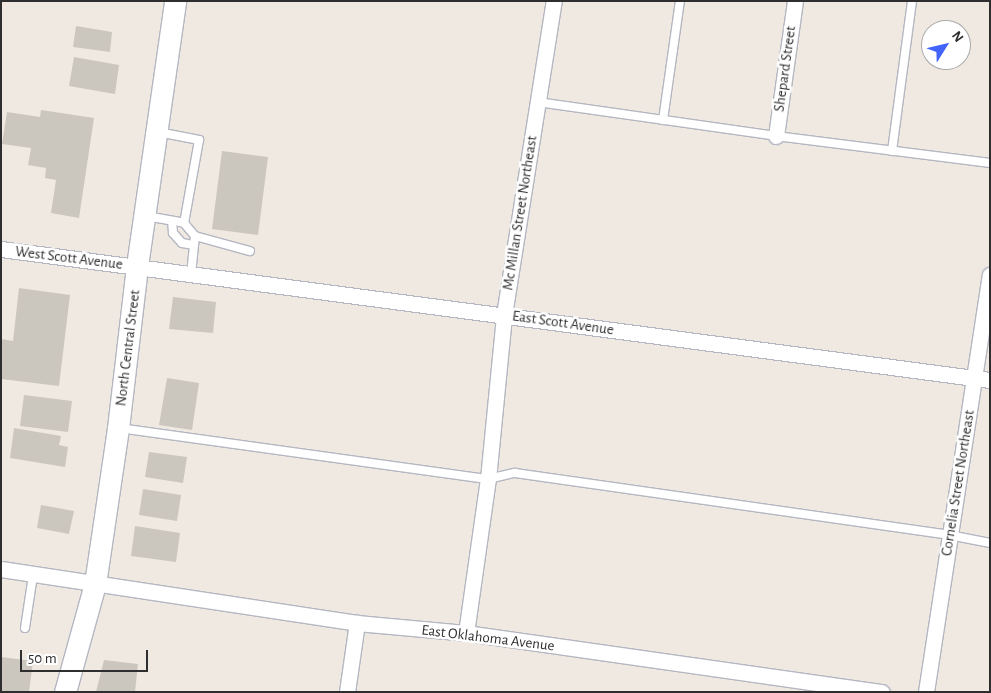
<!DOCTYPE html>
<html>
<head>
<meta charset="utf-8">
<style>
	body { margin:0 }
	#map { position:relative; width:991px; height:693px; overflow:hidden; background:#efe9e1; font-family:"Alegreya Sans",sans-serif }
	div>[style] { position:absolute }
	.building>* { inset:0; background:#cbc7bf }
	.roads { filter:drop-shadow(1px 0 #b4b7c1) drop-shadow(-1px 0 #b4b7c1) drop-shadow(0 1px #b4b7c1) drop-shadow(0 -1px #b4b7c1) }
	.lane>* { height:8px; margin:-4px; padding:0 4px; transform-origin:4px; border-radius:4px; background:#fff }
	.street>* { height:15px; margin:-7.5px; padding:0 7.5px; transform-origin:7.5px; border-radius:7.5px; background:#fff }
	.secondary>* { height:21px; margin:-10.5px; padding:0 10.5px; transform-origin:10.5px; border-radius:10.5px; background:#fff }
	span { translate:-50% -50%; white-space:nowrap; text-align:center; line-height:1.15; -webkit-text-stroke:5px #fff; paint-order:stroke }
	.street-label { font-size:15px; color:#2e2e2e }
	.frame { position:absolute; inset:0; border:2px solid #2e2e2e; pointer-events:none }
	.north { position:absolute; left:921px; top:20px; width:50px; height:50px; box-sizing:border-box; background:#fff; border:1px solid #ababab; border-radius:50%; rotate:54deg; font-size:14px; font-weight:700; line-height:20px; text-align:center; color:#2e2e2e }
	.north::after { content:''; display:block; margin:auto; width:18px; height:22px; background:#4264fb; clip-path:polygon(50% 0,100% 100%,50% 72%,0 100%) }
	.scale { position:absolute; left:20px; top:650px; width:128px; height:22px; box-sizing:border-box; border:2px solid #2e2e2e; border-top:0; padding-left:6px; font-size:15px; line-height:18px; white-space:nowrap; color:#2e2e2e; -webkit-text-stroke:4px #fff; paint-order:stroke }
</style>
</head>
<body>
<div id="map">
	<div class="building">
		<div style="clip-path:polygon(76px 26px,112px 32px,110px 52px,73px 47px)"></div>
		<div style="clip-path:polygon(74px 57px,119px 65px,115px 94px,69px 86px)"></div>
		<div style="clip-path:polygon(41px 110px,94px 118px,79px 218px,51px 213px,56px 180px,45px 178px,46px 168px,28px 165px,31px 148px,2px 144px,7px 112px,40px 117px)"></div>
		<div style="clip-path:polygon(222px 151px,268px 157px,258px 235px,212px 229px)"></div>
		<div style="clip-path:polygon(19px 288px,70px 295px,59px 386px,1px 379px,1px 339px,13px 341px)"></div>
		<div style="clip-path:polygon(173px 297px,216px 302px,213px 333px,169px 329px)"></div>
		<div style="clip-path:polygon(167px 378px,199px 383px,192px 430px,159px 425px)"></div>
		<div style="clip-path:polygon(24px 395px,72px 401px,68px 432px,20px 426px)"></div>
		<div style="clip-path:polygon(14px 428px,61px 436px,59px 445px,68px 447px,65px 467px,10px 458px)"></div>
		<div style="clip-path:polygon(149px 452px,187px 457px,183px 483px,145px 477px)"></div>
		<div style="clip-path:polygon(143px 489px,181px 495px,177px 521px,139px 515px)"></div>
		<div style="clip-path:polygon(41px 505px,74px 511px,69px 534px,37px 528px)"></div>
		<div style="clip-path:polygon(135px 526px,180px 533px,176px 562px,131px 556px)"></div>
		<div style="clip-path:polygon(1px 657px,33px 661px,29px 692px,1px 692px)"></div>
		<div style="clip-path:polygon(104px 660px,138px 664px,135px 692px,96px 692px)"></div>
	</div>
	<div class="roads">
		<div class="lane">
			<div style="left:538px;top:102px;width:240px;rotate:8.1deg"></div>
			<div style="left:776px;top:136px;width:216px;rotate:7.2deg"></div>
			<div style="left:663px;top:120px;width:120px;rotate:-81.9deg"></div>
			<div style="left:158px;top:132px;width:42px;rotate:11deg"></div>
			<div style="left:199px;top:140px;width:84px;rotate:100.2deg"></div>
			<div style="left:184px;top:223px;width:17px;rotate:50deg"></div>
			<div style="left:195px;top:236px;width:37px;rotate:96deg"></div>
			<div style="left:892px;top:151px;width:151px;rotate:-82.4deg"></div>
			<div style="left:146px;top:216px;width:39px;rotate:10deg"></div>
			<div style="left:172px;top:221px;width:12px;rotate:85deg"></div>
			<div style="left:173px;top:233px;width:13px;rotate:48deg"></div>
			<div style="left:182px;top:243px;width:11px;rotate:10deg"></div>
			<div style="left:195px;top:236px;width:57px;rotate:15.3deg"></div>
			<div style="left:119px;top:428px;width:373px;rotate:7.9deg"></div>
			<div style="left:488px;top:479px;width:28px;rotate:-13deg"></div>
			<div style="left:515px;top:473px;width:438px;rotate:8.1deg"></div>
			<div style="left:949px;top:535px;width:42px;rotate:11deg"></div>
			<div style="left:25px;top:628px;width:54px;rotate:-81.4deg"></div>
		</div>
		<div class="street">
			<div style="left:776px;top:136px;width:136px;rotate:-82deg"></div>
			<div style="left:1px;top:249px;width:998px;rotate:7.55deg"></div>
			<div style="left:1px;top:569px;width:360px;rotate:8.6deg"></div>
			<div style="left:357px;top:623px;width:109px;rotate:5.2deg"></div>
			<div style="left:466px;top:633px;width:420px;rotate:8.1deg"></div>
			<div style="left:466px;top:633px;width:156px;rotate:-81.9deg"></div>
			<div style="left:488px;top:479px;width:165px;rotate:-84.4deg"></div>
			<div style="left:504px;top:315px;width:318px;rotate:-81deg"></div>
			<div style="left:347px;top:692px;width:70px;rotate:-81.8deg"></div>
			<div style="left:926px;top:692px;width:422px;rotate:-81.3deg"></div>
		</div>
		<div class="secondary">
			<div style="left:65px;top:692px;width:112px;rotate:-74.5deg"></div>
			<div style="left:95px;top:584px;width:158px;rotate:-81.6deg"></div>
			<div style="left:118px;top:428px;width:163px;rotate:-83.3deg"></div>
			<div style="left:137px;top:266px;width:268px;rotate:-81.8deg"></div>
		</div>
	</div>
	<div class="street-label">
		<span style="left:785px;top:69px;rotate:-82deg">Shepard Street</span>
		<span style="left:520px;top:213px;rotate:-81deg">Mc Millan Street Northeast</span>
		<span style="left:69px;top:258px;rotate:7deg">West Scott Avenue</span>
		<span style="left:563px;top:323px;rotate:8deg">East Scott Avenue</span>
		<span style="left:128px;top:348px;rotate:-83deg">North Central Street</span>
		<span style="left:958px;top:483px;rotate:-81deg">Cornelia Street Northeast</span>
		<span style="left:488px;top:638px;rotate:7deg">East Oklahoma Avenue</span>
	</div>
	<div class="frame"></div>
	<div class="north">N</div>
	<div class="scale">50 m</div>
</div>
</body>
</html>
